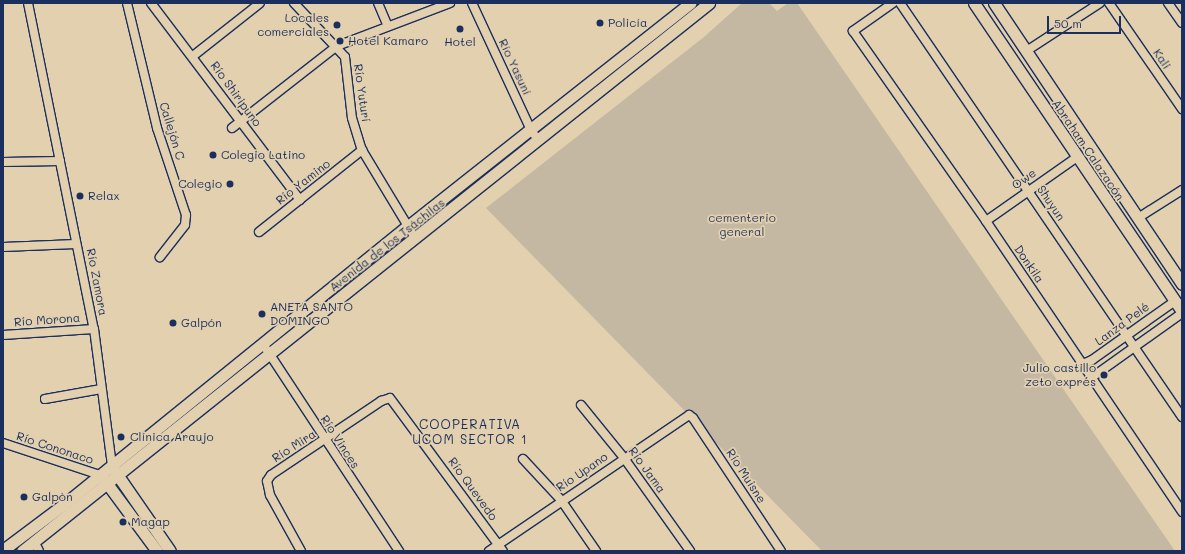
<!DOCTYPE html>
<html>
<head>
<meta charset="utf-8">
<style>
	body { margin:0 }
	#map { position:relative; width:1185px; height:554px; overflow:hidden; background:#e2d0ae; font-family:Mali,sans-serif }
	div>[style] { position:absolute }
	.green>* { inset:0; background:#c5b8a2 }
	.roads { filter:drop-shadow(1px 0 #1b2f5e) drop-shadow(-1px 0 #1b2f5e) drop-shadow(0 1px #1b2f5e) drop-shadow(0 -1px #1b2f5e) }
	.street>* { height:8px; margin:-4px; padding:0 4px; transform-origin:4px; border-radius:4px; background:#e2d0ae }
	.secondary>* { height:11px; margin:-5.5px; padding:0 5.5px; transform-origin:5.5px; border-radius:5.5px; background:#e2d0ae }
	.dots>* { width:11px; height:11px; translate:-50% -50%; box-sizing:border-box; border:2px solid #e2d0ae; border-radius:50% }
	span { translate:-50% -50%; white-space:nowrap; text-align:center; line-height:1.15; -webkit-text-stroke:3.5px #e2d0ae; paint-order:stroke }
	.poi-label { font-size:12px; color:#1b2f5e }
	.right { translate:-100% -50%; text-align:right }
	.left { translate:0 -50%; text-align:left }
	.street-label { font-size:12px; color:#1b2f5e }
	.park-label { font-size:12px; color:#2c3d65 }
	.neighbourhood-label { font-size:13px; color:#1b2f5e; letter-spacing:1px }
	.frame { position:absolute; inset:0; border:4px solid #1b2f5e; pointer-events:none }
	.scale { position:absolute; left:1047px; top:16px; width:74px; height:18px; box-sizing:border-box; border:2px solid #1b2f5e; border-top:0; padding-left:5px; font-size:12px; line-height:14px; white-space:nowrap; color:#1b2f5e; -webkit-text-stroke:3px #e2d0ae; paint-order:stroke }
</style>
</head>
<body>
<div id="map">
	<div class="green">
		<div style="clip-path:polygon(742px 3px,769px 3px,777px 11px,788px 3px,797px 3px,1175px 551px,822px 551px,486px 208px,704px 37px)"></div>
	</div>
	<div class="roads">
		<div class="street">
			<div style="left:28px;top:3px;width:333px;rotate:78.6deg"></div>
			<div style="left:94px;top:329px;width:138px;rotate:82.5deg"></div>
			<div style="left:127px;top:3px;width:129px;rotate:76.5deg"></div>
			<div style="left:157px;top:128px;width:92px;rotate:71.6deg"></div>
			<div style="left:186px;top:215px;width:10px;rotate:96deg"></div>
			<div style="left:185px;top:225px;width:41px;rotate:128deg"></div>
			<div style="left:151px;top:3px;width:247px;rotate:52.9deg"></div>
			<div style="left:294px;top:3px;width:74px;rotate:46.6deg"></div>
			<div style="left:345px;top:57px;width:61px;rotate:83.5deg"></div>
			<div style="left:352px;top:118px;width:34px;rotate:73deg"></div>
			<div style="left:362px;top:150px;width:103px;rotate:58.9deg"></div>
			<div style="left:378px;top:3px;width:25px;rotate:67deg"></div>
			<div style="left:472px;top:3px;width:140px;rotate:65.1deg"></div>
			<div style="left:531px;top:130px;width:12px;rotate:55deg"></div>
			<div style="left:893px;top:3px;width:49px;rotate:145deg"></div>
			<div style="left:853px;top:31px;width:232px;rotate:55deg"></div>
			<div style="left:986px;top:221px;width:351px;rotate:56deg"></div>
			<div style="left:900px;top:3px;width:501px;rotate:55.74deg"></div>
			<div style="left:1109px;top:3px;width:129px;rotate:55.4deg"></div>
			<div style="left:1168px;top:3px;width:24px;rotate:55deg"></div>
			<div style="left:1031px;top:48px;width:82px;rotate:-33.1deg"></div>
			<div style="left:193px;top:56px;width:85px;rotate:-38.3deg"></div>
			<div style="left:232px;top:128px;width:133px;rotate:-38deg"></div>
			<div style="left:337px;top:46px;width:121px;rotate:-20.8deg"></div>
			<div style="left:3px;top:162px;width:57px;rotate:-1deg"></div>
			<div style="left:1138px;top:218px;width:52px;rotate:-32.5deg"></div>
			<div style="left:986px;top:221px;width:111px;rotate:-35.1deg"></div>
			<div style="left:259px;top:232px;width:132px;rotate:-38.5deg"></div>
			<div style="left:3px;top:247px;width:73px;rotate:-2.4deg"></div>
			<div style="left:3px;top:335px;width:91px;rotate:-3.8deg"></div>
			<div style="left:263px;top:344px;width:248px;rotate:56.7deg"></div>
			<div style="left:1083px;top:364px;width:10px;rotate:-24deg"></div>
			<div style="left:1092px;top:360px;width:102px;rotate:-35.4deg"></div>
			<div style="left:1091px;top:378px;width:112px;rotate:-35.5deg"></div>
			<div style="left:45px;top:399px;width:57px;rotate:-10.1deg"></div>
			<div style="left:581px;top:405px;width:68px;rotate:50.9deg"></div>
			<div style="left:624px;top:458px;width:114px;rotate:54.6deg"></div>
			<div style="left:3px;top:443px;width:102px;rotate:18.3deg"></div>
			<div style="left:523px;top:459px;width:56px;rotate:47.2deg"></div>
			<div style="left:561px;top:500px;width:62px;rotate:55.5deg"></div>
			<div style="left:34px;top:541px;width:11px;rotate:63deg"></div>
			<div style="left:301px;top:551px;width:64px;rotate:-119deg"></div>
			<div style="left:270px;top:495px;width:14px;rotate:-102deg"></div>
			<div style="left:267px;top:481px;width:7px;rotate:-56deg"></div>
			<div style="left:271px;top:475px;width:133px;rotate:-33.9deg"></div>
			<div style="left:381px;top:401px;width:9px;rotate:-18deg"></div>
			<div style="left:390px;top:398px;width:190px;rotate:53.6deg"></div>
			<div style="left:489px;top:551px;width:242px;rotate:-34.2deg"></div>
			<div style="left:689px;top:415px;width:5px;rotate:37deg"></div>
			<div style="left:693px;top:418px;width:159px;rotate:56.5deg"></div>
		</div>
		<div class="secondary">
			<div style="left:974px;top:3px;width:372px;rotate:56deg"></div>
			<div style="left:994px;top:3px;width:338px;rotate:56.2deg"></div>
			<div style="left:114px;top:470px;width:98px;rotate:55.3deg"></div>
			<div style="left:103px;top:478px;width:91px;rotate:53.5deg"></div>
			<div style="left:3px;top:550px;width:75px;rotate:-36.9deg"></div>
			<div style="left:63px;top:505px;width:444px;rotate:-39deg"></div>
			<div style="left:408px;top:226px;width:360px;rotate:-38.3deg"></div>
			<div style="left:22px;top:551px;width:879px;rotate:-38.58deg"></div>
		</div>
	</div>
	<div class="dots">
		<div style="left:600px;top:23px;background:#1b2f5e"></div>
		<div style="left:337px;top:25px;background:#1b2f5e"></div>
		<div style="left:460px;top:29px;background:#1b2f5e"></div>
		<div style="left:340px;top:41px;background:#1b2f5e"></div>
		<div style="left:213px;top:155px;background:#1b2f5e"></div>
		<div style="left:230px;top:184px;background:#1b2f5e"></div>
		<div style="left:80px;top:196px;background:#1b2f5e"></div>
		<div style="left:262px;top:314px;background:#1b2f5e"></div>
		<div style="left:173px;top:323px;background:#1b2f5e"></div>
		<div style="left:1104px;top:375px;background:#1b2f5e"></div>
		<div style="left:121px;top:437px;background:#1b2f5e"></div>
		<div style="left:24px;top:497px;background:#1b2f5e"></div>
		<div style="left:123px;top:522px;background:#1b2f5e"></div>
	</div>
	<div class="poi-label">
		<span class="right" style="left:329px;top:25px">Locales<br>comerciales</span>
		<span class="left" style="left:608px;top:23px">Policía</span>
		<span class="left" style="left:348px;top:41px">Hotel Kamaro</span>
		<span style="left:460px;top:42px">Hotel</span>
		<span class="left" style="left:221px;top:155px">Colegio Latino</span>
		<span class="right" style="left:222px;top:184px">Colegio</span>
		<span class="left" style="left:88px;top:196px">Relax</span>
		<span class="left" style="left:270px;top:314px">ANETA SANTO<br>DOMINGO</span>
		<span class="left" style="left:181px;top:323px">Galpón</span>
		<span class="right" style="left:1096px;top:375px">Julio castillo<br>zeto exprés</span>
		<span class="left" style="left:130px;top:437px">Clínica Araujo</span>
		<span class="left" style="left:32px;top:497px">Galpòn</span>
		<span class="left" style="left:131px;top:522px">Magap</span>
	</div>
	<div class="street-label">
		<span style="left:1162px;top:59px;rotate:56deg">Kali</span>
		<span style="left:515px;top:67px;rotate:65deg">Río Yasuní</span>
		<span style="left:362px;top:93px;rotate:82deg">Río Yuturí</span>
		<span style="left:236px;top:94px;rotate:54deg">Río Shiripuno</span>
		<span style="left:172px;top:131px;rotate:73deg">Callejón C</span>
		<span style="left:1088px;top:150px;rotate:56deg">Abraham Calazacón</span>
		<span style="left:1024px;top:179px;rotate:-35deg">Owe</span>
		<span style="left:303px;top:182px;rotate:-38deg">Río Yamino</span>
		<span style="left:1051px;top:203px;rotate:56deg">Shuyun</span>
		<span style="left:387px;top:245px;rotate:-38deg">Avenida de los Tsáchilas</span>
		<span style="left:1029px;top:264px;rotate:56deg">Donkila</span>
		<span style="left:97px;top:282px;rotate:79deg">Río Zamora</span>
		<span style="left:47px;top:320px;rotate:-4deg">Río Morona</span>
		<span style="left:1122px;top:324px;rotate:-36deg">Lanza Pelé</span>
		<span style="left:340px;top:442px;rotate:57deg">Río Vinces</span>
		<span style="left:294px;top:446px;rotate:-33deg">Río Mira</span>
		<span style="left:55px;top:448px;rotate:18deg">Río Cononaco</span>
		<span style="left:647px;top:470px;rotate:54deg">Río Jama</span>
		<span style="left:582px;top:472px;rotate:-34deg">Río Upano</span>
		<span style="left:746px;top:476px;rotate:57deg">Río Muisne</span>
		<span style="left:473px;top:489px;rotate:54deg">Río Quevedo</span>
	</div>
	<div class="park-label">
		<span style="left:742px;top:225px">cementerio<br>general</span>
	</div>
	<div class="neighbourhood-label">
		<span style="left:470px;top:432px">COOPERATIVA<br>UCOM SECTOR 1</span>
	</div>
	<div class="frame"></div>
	<div class="scale">50 m</div>
</div>
</body>
</html>
